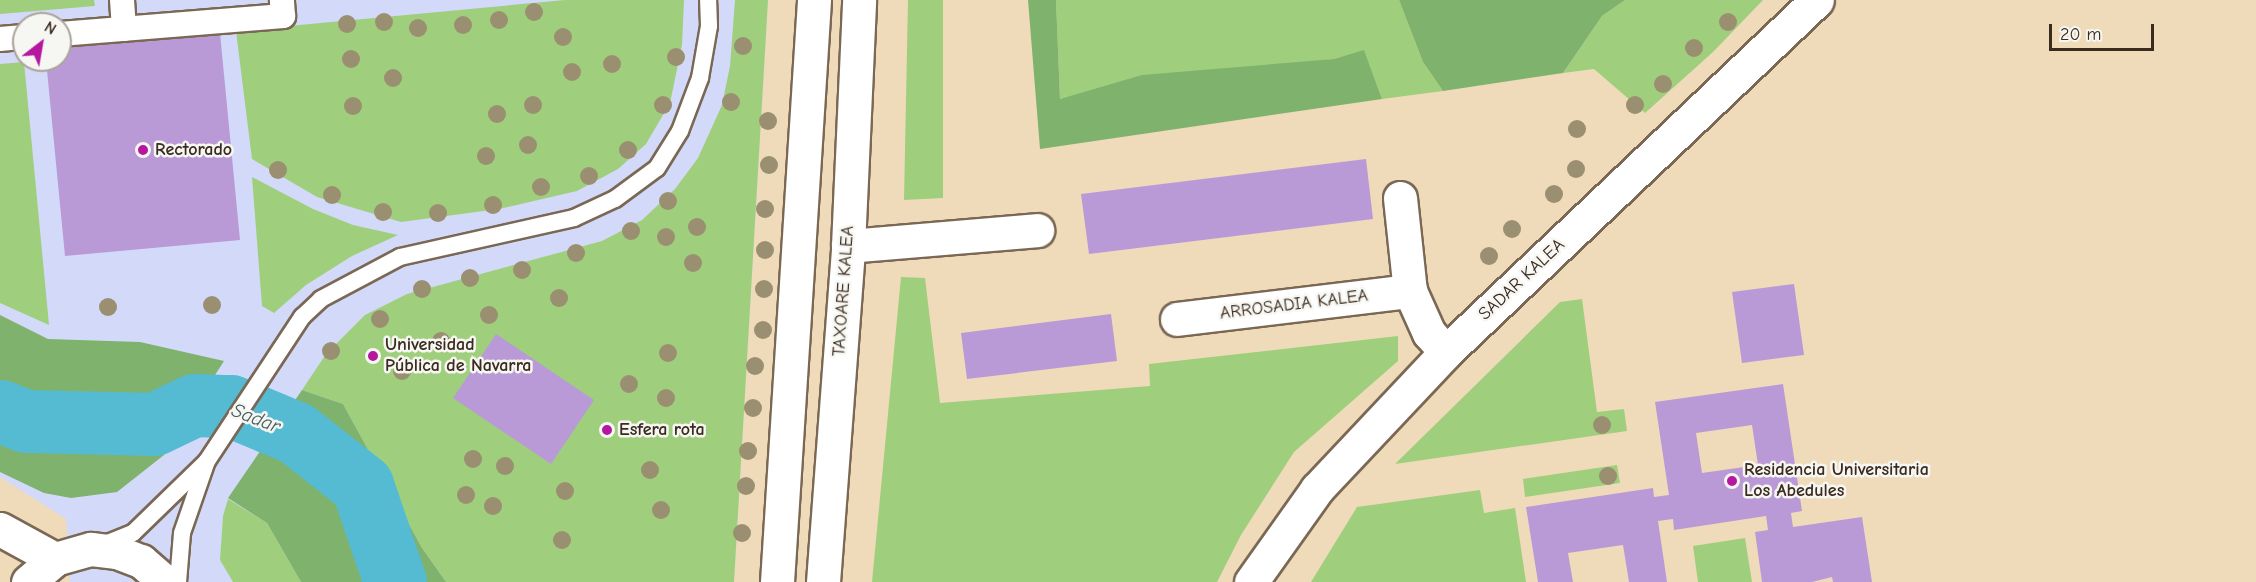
<!DOCTYPE html>
<html>
<head>
<meta charset="utf-8">
<style>
	body { margin:0 }
	#map { position:relative; width:2256px; height:582px; overflow:hidden; background:#efdbba; font-family:"Comic Neue",sans-serif }
	div>[style] { position:absolute }
	.built>* { inset:0; background:#d3d9f9 }
	.green>* { inset:0; background:#9fcf7d }
	.forest>* { inset:0; background:#7fb26c }
	.river>* { height:63px; margin:-31.5px; padding:0 31.5px; transform-origin:31.5px; border-radius:31.5px; background:#55bbd3 }
	.building>* { inset:0; background:#ba9ad6 }
	.roads { filter:drop-shadow(2px 0 #7a6855) drop-shadow(-2px 0 #7a6855) drop-shadow(0 2px #7a6855) drop-shadow(0 -2px #7a6855) }
	.service>* { height:16px; margin:-8px; padding:0 8px; transform-origin:8px; border-radius:8px; background:#fff }
	.pedestrian>* { height:24px; margin:-12px; padding:0 12px; transform-origin:12px; border-radius:12px; background:#fff }
	.minor>* { height:33px; margin:-16.5px; padding:0 16.5px; transform-origin:16.5px; border-radius:16.5px; background:#fff }
	.tertiary>* { height:33px; margin:-16.5px; padding:0 16.5px; transform-origin:16.5px; border-radius:16.5px; background:#fff }
	.trees>* { width:18px; height:18px; margin:-9px; border-radius:50%; background:#9a9071 }
	.dots>* { width:16px; height:16px; translate:-50% -50%; box-sizing:border-box; border:3px solid #f6f6f2; border-radius:50% }
	span { translate:-50% -50%; white-space:nowrap; text-align:center; line-height:1.15; -webkit-text-stroke:5px #f6f6f2; paint-order:stroke }
	.poi-label { font-size:18px; color:#3b2a1e; font-weight:700 }
	.left { translate:0 -50%; text-align:left }
	.street-label { font-size:18px; color:#3b2a1e }
	.water-label { font-size:20px; color:#445d5d; font-style:italic }
	.north { position:absolute; left:12px; top:12px; width:60px; height:60px; box-sizing:border-box; background:#f6f6f2; border:2px solid #aba49d; border-radius:50%; rotate:31deg; font-size:16px; font-weight:700; line-height:24px; text-align:center; color:#3b2a1e }
	.north::after { content:''; display:block; margin:auto; width:21px; height:27px; background:#b5179e; clip-path:polygon(50% 0,100% 100%,50% 72%,0 100%) }
	.scale { position:absolute; left:2049px; top:24px; width:105px; height:27px; box-sizing:border-box; border:3px solid #3b2a1e; border-top:0; padding-left:8px; font-size:18px; line-height:21px; white-space:nowrap; color:#3b2a1e; -webkit-text-stroke:4px #f6f6f2; paint-order:stroke }
</style>
</head>
<body>
<div id="map">
	<div class="built">
		<div style="clip-path:polygon(evenodd,0 0,768px 0,734px 582px,70px 582px,66px 519px,0 477px,0 0,24px 24px,60px 24px,60px 60px,24px 60px,24px 24px)"></div>
	</div>
	<div class="green">
		<div style="clip-path:polygon(0 0,94px 0,95px 6px,0 14px)"></div>
		<div style="clip-path:polygon(565px 0,684px 0,682px 45px,670px 103px,646px 144px,618px 169px,577px 191px,499px 209px,401px 222px,317px 197px,252px 159px,236px 31px)"></div>
		<div style="clip-path:polygon(735px 0,768px 0,734px 582px,446px 582px,422px 548px,343px 404px,302px 390px,326px 354px,365px 315px,407px 294px,602px 241px,642px 220px,675px 189px,698px 158px,722px 105px,730px 66px)"></div>
		<div style="clip-path:polygon(908px 0,943px 0,943px 198px,904px 200px)"></div>
		<div style="clip-path:polygon(1056px 0,1399px 0,1423px 62px,1443px 91px,1382px 99px,1364px 51px,1334px 59px,1101px 89px,1060px 99px)"></div>
		<div style="clip-path:polygon(1625px 0,1763px 0,1713px 52px,1645px 113px,1594px 69px,1563px 73px,1602px 16px)"></div>
		<div style="clip-path:polygon(24px 62px,49px 325px,0 303px,0 64px)"></div>
		<div style="clip-path:polygon(252px 177px,313px 209px,353px 225px,398px 235px,352px 256px,306px 285px,274px 313px,262px 306px)"></div>
		<div style="clip-path:polygon(901px 277px,925px 278px,940px 403px,1150px 386px,1149px 364px,1398px 336px,1398px 361px,1294px 452px,1241px 535px,1217px 582px,872px 582px)"></div>
		<div style="clip-path:polygon(1582px 299px,1597px 412px,1624px 409px,1627px 431px,1395px 464px,1560px 302px)"></div>
		<div style="clip-path:polygon(1617px 465px,1620px 483px,1525px 497px,1523px 479px)"></div>
		<div style="clip-path:polygon(1480px 490px,1484px 513px,1515px 508px,1526px 582px,1311px 582px,1357px 507px)"></div>
		<div style="clip-path:polygon(228px 499px,267px 523px,301px 582px,233px 582px,220px 560px,223px 516px)"></div>
		<div style="clip-path:polygon(1745px 538px,1752px 582px,1698px 582px,1693px 546px)"></div>
	</div>
	<div class="forest">
		<div style="clip-path:polygon(1028px 0,1056px 0,1060px 99px,1142px 75px,1334px 59px,1364px 50px,1382px 99px,1040px 149px)"></div>
		<div style="clip-path:polygon(1399px 0,1625px 0,1602px 16px,1563px 73px,1443px 91px,1423px 62px)"></div>
		<div style="clip-path:polygon(0 315px,48px 339px,140px 342px,224px 361px,164px 455px,117px 492px,71px 498px,44px 493px,0 472px)"></div>
		<div style="clip-path:polygon(302px 390px,343px 404px,422px 548px,446px 582px,301px 582px,267px 523px,228px 498px)"></div>
	</div>
	<div class="river">
		<div style="left:0;top:411px;width:28px;rotate:21deg"></div>
		<div style="left:26px;top:421px;width:128px;rotate:1.3deg"></div>
		<div style="left:154px;top:424px;width:44px;rotate:-25.4deg"></div>
		<div style="left:194px;top:405px;width:37px;rotate:2deg"></div>
		<div style="left:231px;top:406px;width:70px;rotate:22.6deg"></div>
		<div style="left:296px;top:433px;width:84px;rotate:38.2deg"></div>
		<div style="left:362px;top:485px;width:102px;rotate:71.2deg"></div>
	</div>
	<div class="building">
		<div style="clip-path:polygon(220px 33px,240px 240px,65px 256px,46px 60px,60px 60px,60px 48px)"></div>
		<div style="clip-path:polygon(1366px 159px,1373px 219px,1089px 254px,1081px 194px)"></div>
		<div style="clip-path:polygon(1794px 284px,1804px 355px,1742px 363px,1732px 292px)"></div>
		<div style="clip-path:polygon(1111px 314px,1117px 361px,967px 379px,961px 333px)"></div>
		<div style="clip-path:polygon(496px 334px,594px 400px,551px 464px,453px 398px)"></div>
		<div style="clip-path:polygon(evenodd,1783px 384px,1802px 511px,1791px 513px,1793px 527px,1862px 517px,1872px 582px,1833px 582px,1832px 577px,1812px 582px,1762px 582px,1755px 532px,1768px 530px,1766px 516px,1674px 530px,1673px 519px,1658px 521px,1667px 582px,1629px 582px,1623px 545px,1568px 553px,1573px 582px,1538px 582px,1526px 507px,1653px 488px,1654px 497px,1669px 495px,1655px 402px,1783px 384px,1752px 425px,1758px 465px,1702px 473px,1696px 433px,1752px 425px)"></div>
	</div>
	<div class="roads">
		<div class="service">
			<div style="left:103px;top:545px;width:32px;rotate:-22deg"></div>
			<div style="left:133px;top:533px;width:103px;rotate:-44.2deg"></div>
			<div style="left:178px;top:582px;width:49px;rotate:-85.3deg"></div>
			<div style="left:182px;top:533px;width:76px;rotate:-70.9deg"></div>
			<div style="left:207px;top:461px;width:173px;rotate:-56.6deg"></div>
			<div style="left:302px;top:317px;width:26px;rotate:-43deg"></div>
			<div style="left:321px;top:299px;width:89px;rotate:-28deg"></div>
			<div style="left:400px;top:257px;width:178px;rotate:-12.6deg"></div>
			<div style="left:574px;top:218px;width:45px;rotate:-24.9deg"></div>
			<div style="left:615px;top:199px;width:52px;rotate:-36.4deg"></div>
			<div style="left:657px;top:168px;width:44px;rotate:-58.1deg"></div>
			<div style="left:680px;top:131px;width:57px;rotate:-69.3deg"></div>
			<div style="left:700px;top:78px;width:53px;rotate:-80.2deg"></div>
			<div style="left:709px;top:26px;width:26px;rotate:-92deg"></div>
		</div>
		<div class="pedestrian">
			<div style="left:122px;top:0;width:29px;rotate:86deg"></div>
			<div style="left:60px;top:34px;width:224px;rotate:-4.6deg"></div>
			<div style="left:283px;top:16px;width:16px;rotate:-94deg"></div>
			<div style="left:0;top:39px;width:24px;rotate:-5deg"></div>
		</div>
		<div class="minor">
			<div style="left:1400px;top:198px;width:94px;rotate:83.9deg"></div>
			<div style="left:1410px;top:291px;width:46px;rotate:65.7deg"></div>
			<div style="left:1429px;top:333px;width:25px;rotate:48deg"></div>
			<div style="left:848px;top:246px;width:190px;rotate:-4.8deg"></div>
			<div style="left:1177px;top:319px;width:235px;rotate:-6.9deg"></div>
		</div>
		<div class="tertiary">
			<div style="left:0;top:529px;width:63px;rotate:28.6deg"></div>
			<div style="left:28px;top:582px;width:35px;rotate:-40deg"></div>
			<div style="left:55px;top:559px;width:37px;rotate:-16deg"></div>
			<div style="left:91px;top:549px;width:26px;rotate:7deg"></div>
			<div style="left:117px;top:552px;width:26px;rotate:21deg"></div>
			<div style="left:141px;top:561px;width:32px;rotate:41deg"></div>
			<div style="left:777px;top:582px;width:583px;rotate:-86.36deg"></div>
			<div style="left:823px;top:582px;width:337px;rotate:-85.7deg"></div>
			<div style="left:848px;top:246px;width:246px;rotate:-87.4deg"></div>
			<div style="left:1251px;top:582px;width:114px;rotate:-54.6deg"></div>
			<div style="left:1317px;top:489px;width:188px;rotate:-46.7deg"></div>
			<div style="left:1446px;top:352px;width:511px;rotate:-43.49deg"></div>
		</div>
	</div>
	<div class="trees">
		<div style="left:534px;top:12px"></div>
		<div style="left:499px;top:20px"></div>
		<div style="left:384px;top:22px"></div>
		<div style="left:1728px;top:22px"></div>
		<div style="left:347px;top:24px"></div>
		<div style="left:463px;top:25px"></div>
		<div style="left:418px;top:28px"></div>
		<div style="left:563px;top:37px"></div>
		<div style="left:743px;top:46px"></div>
		<div style="left:1694px;top:48px"></div>
		<div style="left:676px;top:57px"></div>
		<div style="left:351px;top:59px"></div>
		<div style="left:612px;top:64px"></div>
		<div style="left:572px;top:72px"></div>
		<div style="left:393px;top:78px"></div>
		<div style="left:1663px;top:84px"></div>
		<div style="left:731px;top:102px"></div>
		<div style="left:533px;top:105px"></div>
		<div style="left:663px;top:105px"></div>
		<div style="left:1635px;top:105px"></div>
		<div style="left:353px;top:106px"></div>
		<div style="left:497px;top:114px"></div>
		<div style="left:768px;top:121px"></div>
		<div style="left:1577px;top:129px"></div>
		<div style="left:528px;top:145px"></div>
		<div style="left:628px;top:150px"></div>
		<div style="left:486px;top:156px"></div>
		<div style="left:769px;top:165px"></div>
		<div style="left:1576px;top:169px"></div>
		<div style="left:278px;top:170px"></div>
		<div style="left:589px;top:176px"></div>
		<div style="left:541px;top:187px"></div>
		<div style="left:1554px;top:194px"></div>
		<div style="left:332px;top:195px"></div>
		<div style="left:668px;top:201px"></div>
		<div style="left:493px;top:205px"></div>
		<div style="left:765px;top:209px"></div>
		<div style="left:383px;top:212px"></div>
		<div style="left:438px;top:213px"></div>
		<div style="left:697px;top:227px"></div>
		<div style="left:1512px;top:229px"></div>
		<div style="left:631px;top:231px"></div>
		<div style="left:666px;top:237px"></div>
		<div style="left:765px;top:250px"></div>
		<div style="left:576px;top:253px"></div>
		<div style="left:1489px;top:256px"></div>
		<div style="left:693px;top:263px"></div>
		<div style="left:522px;top:270px"></div>
		<div style="left:470px;top:278px"></div>
		<div style="left:422px;top:289px"></div>
		<div style="left:764px;top:289px"></div>
		<div style="left:559px;top:298px"></div>
		<div style="left:212px;top:305px"></div>
		<div style="left:108px;top:307px"></div>
		<div style="left:489px;top:315px"></div>
		<div style="left:380px;top:319px"></div>
		<div style="left:763px;top:330px"></div>
		<div style="left:441px;top:341px"></div>
		<div style="left:331px;top:351px"></div>
		<div style="left:668px;top:353px"></div>
		<div style="left:755px;top:366px"></div>
		<div style="left:402px;top:371px"></div>
		<div style="left:629px;top:384px"></div>
		<div style="left:666px;top:398px"></div>
		<div style="left:753px;top:408px"></div>
		<div style="left:1602px;top:425px"></div>
		<div style="left:748px;top:451px"></div>
		<div style="left:473px;top:459px"></div>
		<div style="left:505px;top:466px"></div>
		<div style="left:650px;top:470px"></div>
		<div style="left:1608px;top:476px"></div>
		<div style="left:746px;top:486px"></div>
		<div style="left:565px;top:491px"></div>
		<div style="left:466px;top:495px"></div>
		<div style="left:493px;top:506px"></div>
		<div style="left:661px;top:510px"></div>
		<div style="left:742px;top:533px"></div>
		<div style="left:562px;top:540px"></div>
	</div>
	<div class="dots">
		<div style="left:143px;top:150px;background:#b5179e"></div>
		<div style="left:373px;top:356px;background:#b5179e"></div>
		<div style="left:607px;top:430px;background:#b5179e"></div>
		<div style="left:1732px;top:481px;background:#b5179e"></div>
	</div>
	<div class="poi-label">
		<span class="left" style="left:155px;top:150px">Rectorado</span>
		<span class="left" style="left:385px;top:356px">Universidad<br>Pública de Navarra</span>
		<span class="left" style="left:619px;top:430px">Esfera rota</span>
		<span class="left" style="left:1744px;top:481px">Residencia Universitaria<br>Los Abedules</span>
	</div>
	<div class="street-label">
		<span style="left:1522px;top:280px;rotate:-43deg">SADAR KALEA</span>
		<span style="left:844px;top:291px;rotate:-86deg">TAXOARE KALEA</span>
		<span style="left:1294px;top:305px;rotate:-7deg">ARROSADIA KALEA</span>
	</div>
	<div class="water-label">
		<span style="left:256px;top:418px;rotate:21deg">Sadar</span>
	</div>
	<div class="north">N</div>
	<div class="scale">20 m</div>
</div>
</body>
</html>
